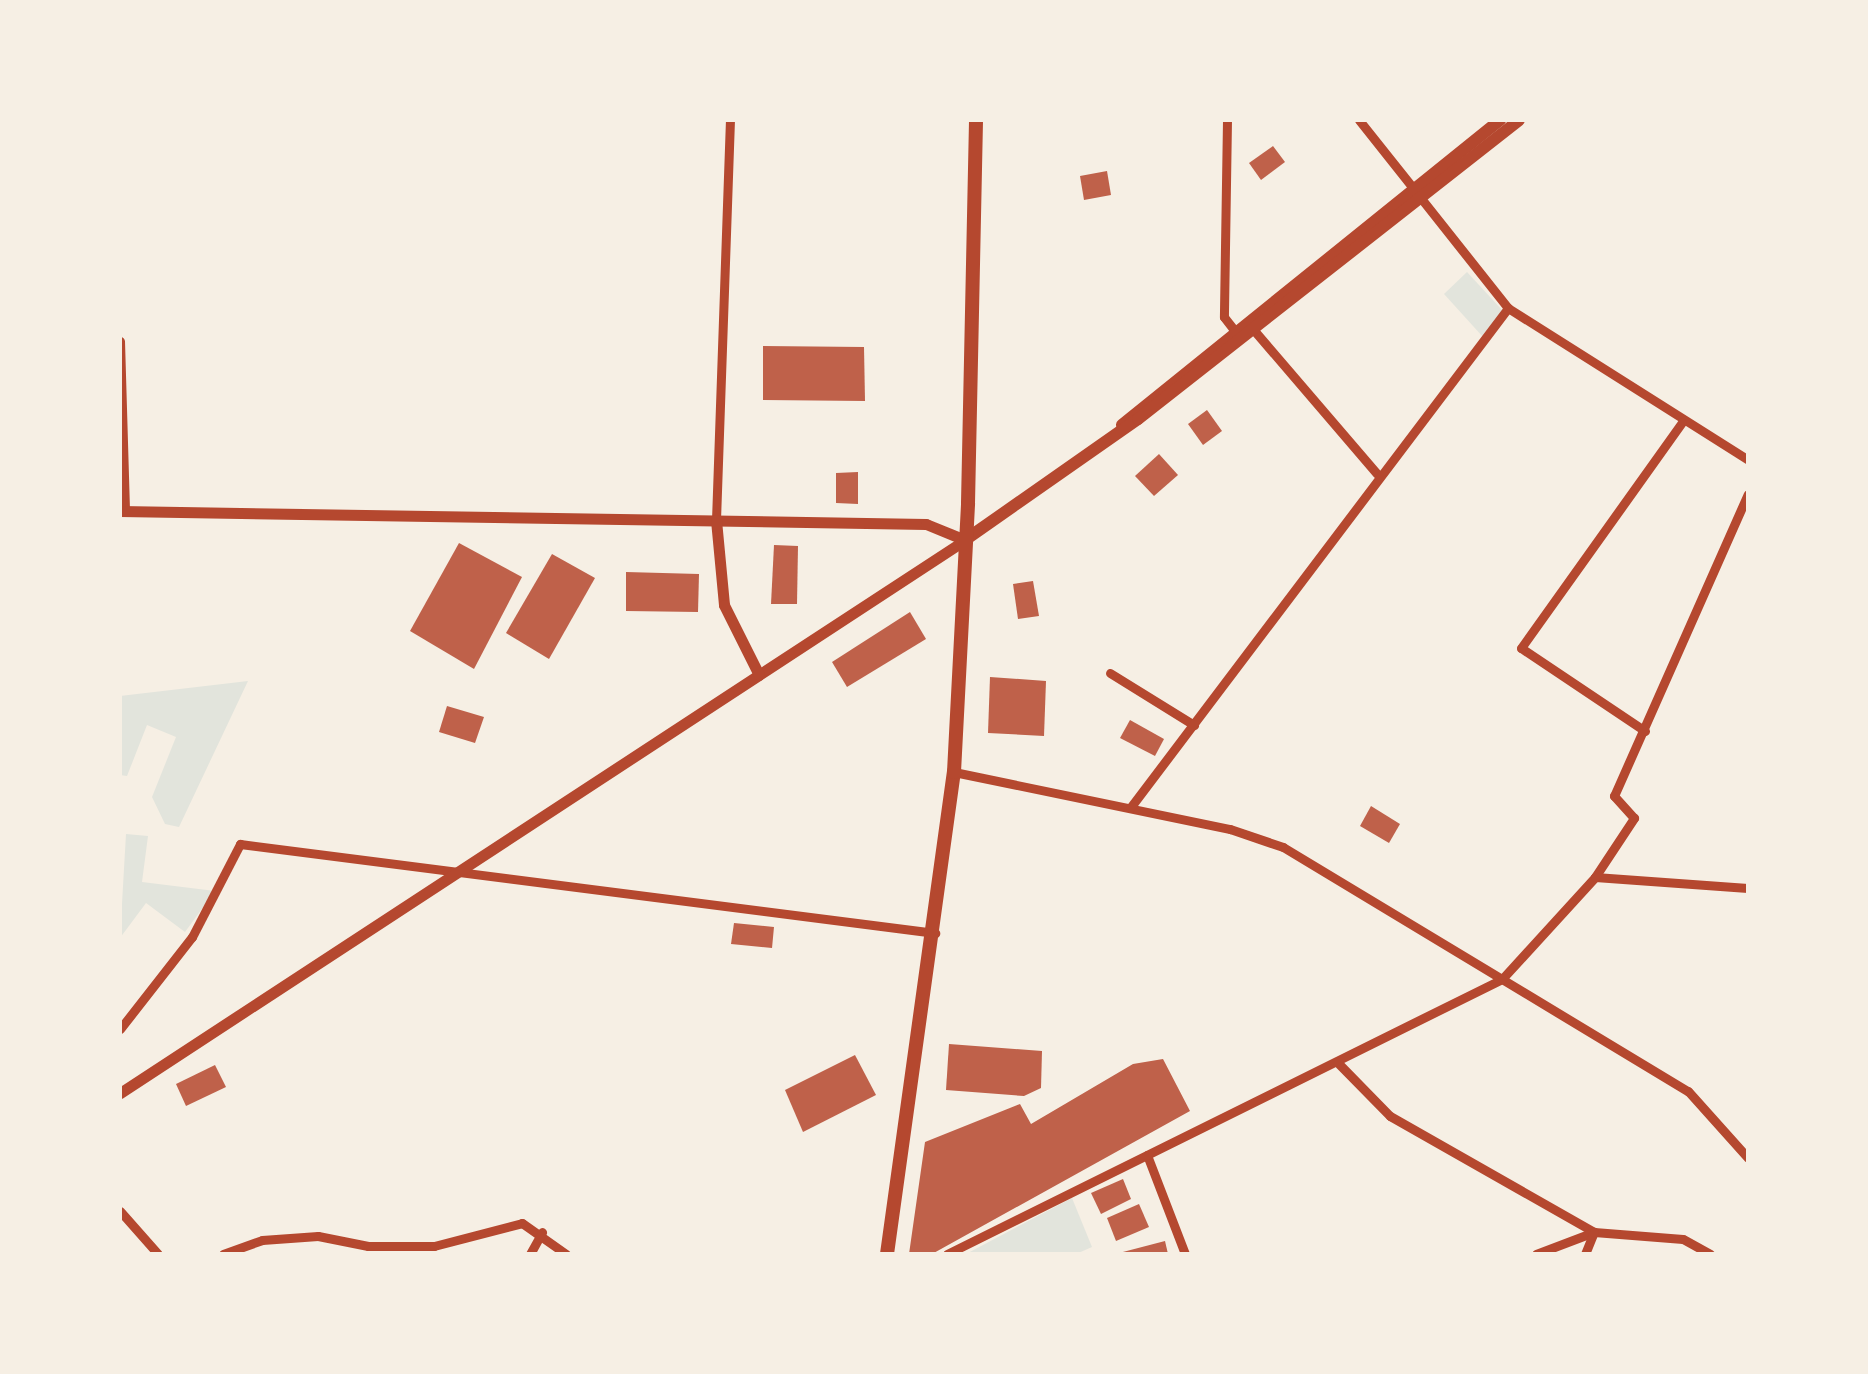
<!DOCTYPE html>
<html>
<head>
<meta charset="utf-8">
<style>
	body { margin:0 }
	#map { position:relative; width:1868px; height:1374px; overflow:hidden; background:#f6efe4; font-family:"Public Sans",sans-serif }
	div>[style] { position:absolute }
	.green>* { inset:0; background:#e2e4dc }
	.building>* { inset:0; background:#bf614a }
	.minor>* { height:9px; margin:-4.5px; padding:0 4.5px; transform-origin:4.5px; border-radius:4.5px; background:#b5482f }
	.tertiary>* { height:11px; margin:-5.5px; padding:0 5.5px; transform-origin:5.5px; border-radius:5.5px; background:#b5482f }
	.secondary>* { height:12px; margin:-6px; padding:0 6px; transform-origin:6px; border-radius:6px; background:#b5482f }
	.primary>* { height:14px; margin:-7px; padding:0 7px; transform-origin:7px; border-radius:7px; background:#b5482f }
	span { translate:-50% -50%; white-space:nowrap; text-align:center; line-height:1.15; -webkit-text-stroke:8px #f6efe4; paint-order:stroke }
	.frame { position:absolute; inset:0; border:122px solid #f6efe4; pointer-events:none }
</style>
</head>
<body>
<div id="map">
	<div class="green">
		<div style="clip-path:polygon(1467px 272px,1503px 311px,1483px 337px,1444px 294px)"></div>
		<div style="clip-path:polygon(248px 681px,179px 827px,165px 824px,152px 797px,176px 737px,147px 725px,127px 776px,120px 775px,120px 696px)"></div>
		<div style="clip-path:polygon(126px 834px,148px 836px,142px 882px,215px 891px,185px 932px,146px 903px,120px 938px)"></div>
		<div style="clip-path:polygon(1072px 1198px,1092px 1247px,1076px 1254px,966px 1254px)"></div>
	</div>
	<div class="building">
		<div style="clip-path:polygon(1273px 146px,1285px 162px,1261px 180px,1249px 163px)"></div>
		<div style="clip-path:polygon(1107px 171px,1111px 195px,1084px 200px,1080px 176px)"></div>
		<div style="clip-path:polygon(763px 346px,864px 347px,865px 401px,763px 400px)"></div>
		<div style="clip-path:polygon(1207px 410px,1222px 431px,1203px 445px,1188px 424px)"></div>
		<div style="clip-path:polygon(1159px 454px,1178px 475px,1154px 496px,1135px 476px)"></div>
		<div style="clip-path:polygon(858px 472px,858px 504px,836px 503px,836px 473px)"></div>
		<div style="clip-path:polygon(459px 543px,522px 577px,474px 669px,410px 631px)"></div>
		<div style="clip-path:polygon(774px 545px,798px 546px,797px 604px,771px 604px)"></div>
		<div style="clip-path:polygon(552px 554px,595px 578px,549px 659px,506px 633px)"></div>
		<div style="clip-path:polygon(626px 572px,699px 574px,698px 612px,626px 611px)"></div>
		<div style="clip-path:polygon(1033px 581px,1039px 616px,1018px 619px,1013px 584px)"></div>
		<div style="clip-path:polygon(910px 612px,926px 639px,847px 687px,832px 662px)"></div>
		<div style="clip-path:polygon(990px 677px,1046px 681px,1044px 736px,988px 733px)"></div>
		<div style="clip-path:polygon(447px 706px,484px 717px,475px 743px,439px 732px)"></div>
		<div style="clip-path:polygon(1130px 720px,1164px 739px,1155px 756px,1120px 738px)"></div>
		<div style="clip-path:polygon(1371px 806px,1400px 824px,1389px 843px,1360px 826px)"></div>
		<div style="clip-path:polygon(734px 923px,774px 927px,772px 948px,731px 944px)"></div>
		<div style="clip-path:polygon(949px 1044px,1042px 1051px,1041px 1088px,1024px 1096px,946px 1090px)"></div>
		<div style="clip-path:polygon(855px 1055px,876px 1095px,803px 1132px,785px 1090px)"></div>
		<div style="clip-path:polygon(1163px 1059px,1190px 1111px,932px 1254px,909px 1254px,925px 1142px,1020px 1104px,1031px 1124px,1133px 1064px)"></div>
		<div style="clip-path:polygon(215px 1065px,226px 1087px,186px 1106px,176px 1084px)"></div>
		<div style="clip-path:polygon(1123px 1179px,1131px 1199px,1101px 1214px,1091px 1193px)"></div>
		<div style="clip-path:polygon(1139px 1204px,1149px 1227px,1116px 1241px,1107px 1218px)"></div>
		<div style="clip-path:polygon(1165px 1241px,1168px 1254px,1119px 1254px,1119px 1253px)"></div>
	</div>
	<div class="minor">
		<div style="left:1227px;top:120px;width:197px;rotate:90.9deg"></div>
		<div style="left:1224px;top:317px;width:16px;rotate:52deg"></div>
		<div style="left:1359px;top:120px;width:87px;rotate:51.5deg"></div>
		<div style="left:1420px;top:197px;width:142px;rotate:51.6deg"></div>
		<div style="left:1508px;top:308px;width:284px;rotate:32.3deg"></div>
		<div style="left:1252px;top:328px;width:192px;rotate:49.4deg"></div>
		<div style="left:120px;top:341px;width:170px;rotate:88.3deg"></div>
		<div style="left:716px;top:520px;width:400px;rotate:-88deg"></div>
		<div style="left:1110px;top:673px;width:99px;rotate:31.8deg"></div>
		<div style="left:1645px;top:731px;width:149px;rotate:-146.2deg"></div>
		<div style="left:1521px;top:648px;width:277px;rotate:-54.5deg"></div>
		<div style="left:954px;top:772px;width:282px;rotate:11.7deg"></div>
		<div style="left:1230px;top:829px;width:56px;rotate:18.8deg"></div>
		<div style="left:1283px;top:847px;width:473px;rotate:31.1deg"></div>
		<div style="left:1688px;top:1091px;width:90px;rotate:48.2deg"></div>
		<div style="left:1130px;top:808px;width:627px;rotate:-52.91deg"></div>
		<div style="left:1595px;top:877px;width:153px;rotate:4.1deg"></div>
		<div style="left:120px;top:1029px;width:117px;rotate:-52deg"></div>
		<div style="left:192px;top:937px;width:105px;rotate:-62.7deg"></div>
		<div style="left:240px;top:844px;width:701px;rotate:7.3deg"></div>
		<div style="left:1339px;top:1064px;width:73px;rotate:45.6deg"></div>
		<div style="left:1390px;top:1116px;width:235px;rotate:29.6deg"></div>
		<div style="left:1594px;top:1232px;width:89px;rotate:4.5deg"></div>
		<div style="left:1683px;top:1239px;width:31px;rotate:29deg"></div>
		<div style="left:1147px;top:1155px;width:106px;rotate:69deg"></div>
		<div style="left:120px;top:1211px;width:57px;rotate:48.5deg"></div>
		<div style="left:223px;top:1254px;width:41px;rotate:-19.7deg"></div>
		<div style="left:262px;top:1240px;width:56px;rotate:-4.1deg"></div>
		<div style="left:318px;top:1236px;width:51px;rotate:11.3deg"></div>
		<div style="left:368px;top:1246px;width:66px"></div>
		<div style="left:434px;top:1246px;width:91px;rotate:-14.6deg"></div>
		<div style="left:522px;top:1223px;width:54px;rotate:35.2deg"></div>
		<div style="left:530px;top:1254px;width:25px;rotate:-61deg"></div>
		<div style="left:947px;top:1254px;width:619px;rotate:-26.36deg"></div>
		<div style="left:1502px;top:979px;width:138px;rotate:-47.6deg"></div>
		<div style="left:1595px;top:877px;width:71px;rotate:-56.5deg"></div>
		<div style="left:1634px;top:818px;width:30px;rotate:-132deg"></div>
		<div style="left:1614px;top:796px;width:330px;rotate:-66.1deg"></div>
		<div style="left:1536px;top:1254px;width:62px;rotate:-20.8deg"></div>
		<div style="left:1585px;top:1254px;width:24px;rotate:-68deg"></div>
	</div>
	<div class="tertiary">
		<div style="left:120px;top:511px;width:806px;rotate:0.92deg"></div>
		<div style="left:926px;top:524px;width:42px;rotate:22.3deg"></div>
		<div style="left:965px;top:540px;width:1010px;rotate:146.8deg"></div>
		<div style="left:716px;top:520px;width:85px;rotate:84.6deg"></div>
		<div style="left:724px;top:605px;width:78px;rotate:63.4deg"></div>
	</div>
	<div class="secondary">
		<div style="left:1122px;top:425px;width:486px;rotate:-38.9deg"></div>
		<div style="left:965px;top:540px;width:211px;rotate:-35deg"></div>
		<div style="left:1138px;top:419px;width:484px;rotate:-38.1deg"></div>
	</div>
	<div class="primary">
		<div style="left:887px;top:1254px;width:487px;rotate:-82.1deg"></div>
		<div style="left:954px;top:772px;width:269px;rotate:-87deg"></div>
		<div style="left:968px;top:503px;width:383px;rotate:-88.8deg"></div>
	</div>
	<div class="frame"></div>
</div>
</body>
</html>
